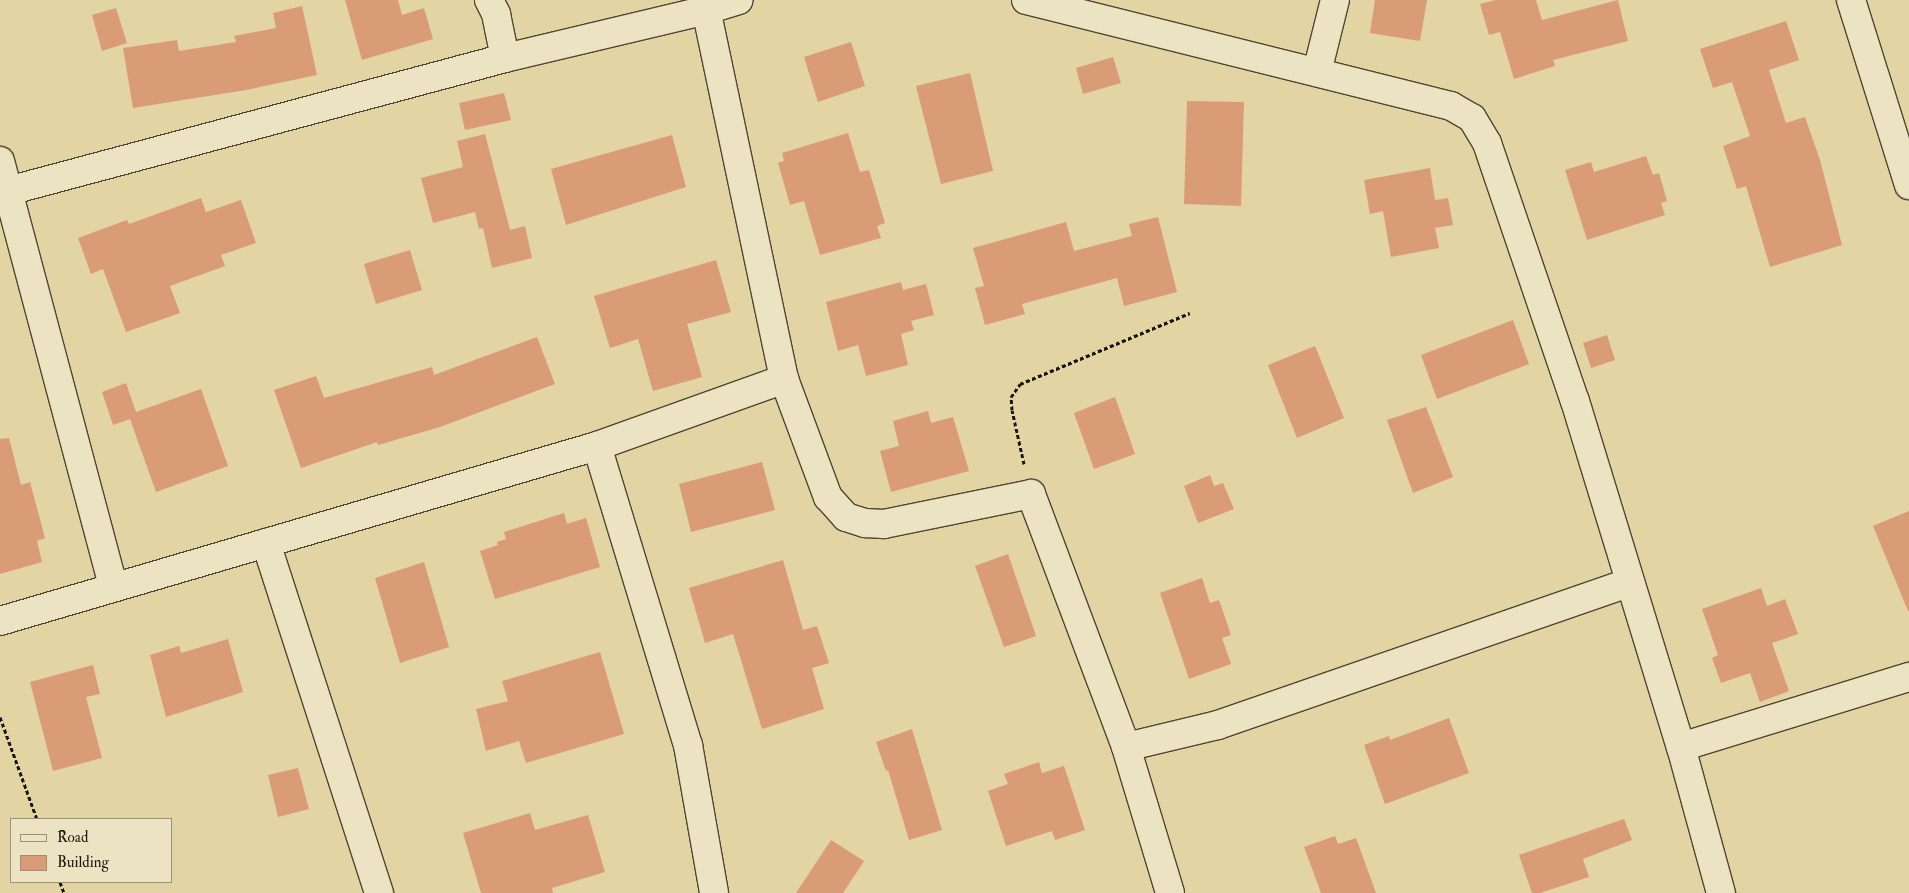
<!DOCTYPE html>
<html>
<head>
<meta charset="utf-8">
<style>
	body { margin:0 }
	#map { position:relative; width:1909px; height:893px; overflow:hidden; background:#e2d4a3; font-family:"IM FELL Double Pica",serif }
	div>[style] { position:absolute }
	.building>* { inset:0; background:#da9c76 }
	.path>* { height:3px; margin-top:-1.5px; transform-origin:0; background:repeating-linear-gradient(90deg,#1e160c 0 4px,transparent 0 6.5px) }
	.roads { filter:drop-shadow(1px 0 #4f4632) drop-shadow(-1px 0 #4f4632) drop-shadow(0 1px #4f4632) drop-shadow(0 -1px #4f4632) }
	.minor>* { height:28px; margin:-14px; padding:0 14px; transform-origin:14px; border-radius:14px; background:#ece3c3 }
	span { translate:-50% -50%; white-space:nowrap; text-align:center; line-height:1.15; -webkit-text-stroke:4px #ece3c3; paint-order:stroke }
	.legend { position:absolute; left:10px; top:818px; width:162px; height:65px; box-sizing:border-box; background:#ece3c3; border:1px solid #9a917a; margin:0; padding:6px 9px; list-style:none; font-size:15px; color:#1e160c }
	.legend li { display:flex; align-items:center; gap:10px; height:25px }
	.legend b { width:25px; border:1px solid #9a917a }
</style>
</head>
<body>
<div id="map">
	<div class="building">
		<div style="clip-path:polygon(345px 0,398px 0,402px 15px,424px 8px,433px 39px,362px 60px)"></div>
		<div style="clip-path:polygon(1375px 0,1427px 0,1420px 41px,1370px 33px)"></div>
		<div style="clip-path:polygon(1495px 0,1536px 0,1542px 20px,1618px 0,1628px 41px,1553px 60px,1555px 66px,1514px 79px,1500px 32px,1489px 35px,1480px 4px)"></div>
		<div style="clip-path:polygon(302px 6px,317px 75px,246px 90px,133px 108px,123px 48px,177px 40px,179px 51px,236px 42px,234px 36px,276px 28px,273px 13px)"></div>
		<div style="clip-path:polygon(116px 8px,127px 43px,102px 51px,92px 15px)"></div>
		<div style="clip-path:polygon(1786px 21px,1799px 60px,1769px 70px,1786px 123px,1805px 117px,1820px 160px,1842px 245px,1770px 267px,1746px 186px,1737px 189px,1723px 146px,1750px 136px,1732px 82px,1713px 88px,1700px 49px)"></div>
		<div style="clip-path:polygon(851px 42px,865px 86px,818px 102px,804px 57px)"></div>
		<div style="clip-path:polygon(1113px 57px,1121px 83px,1083px 94px,1076px 68px)"></div>
		<div style="clip-path:polygon(970px 73px,993px 171px,941px 184px,916px 86px)"></div>
		<div style="clip-path:polygon(504px 93px,511px 120px,465px 130px,459px 103px)"></div>
		<div style="clip-path:polygon(1187px 101px,1244px 102px,1241px 206px,1184px 204px)"></div>
		<div style="clip-path:polygon(848px 133px,860px 172px,869px 170px,885px 223px,877px 226px,881px 238px,820px 255px,804px 201px,790px 205px,778px 163px,784px 161px,782px 153px)"></div>
		<div style="clip-path:polygon(485px 134px,510px 230px,525px 226px,532px 258px,492px 268px,483px 228px,479px 229px,475px 212px,433px 223px,421px 178px,463px 167px,457px 141px)"></div>
		<div style="clip-path:polygon(672px 135px,686px 187px,566px 225px,551px 169px)"></div>
		<div style="clip-path:polygon(1646px 156px,1653px 175px,1659px 173px,1667px 201px,1661px 203px,1665px 215px,1587px 240px,1565px 170px,1591px 162px,1594px 172px)"></div>
		<div style="clip-path:polygon(1430px 168px,1435px 200px,1448px 198px,1453px 225px,1435px 228px,1439px 248px,1391px 257px,1383px 211px,1370px 214px,1364px 180px)"></div>
		<div style="clip-path:polygon(201px 198px,206px 212px,241px 200px,256px 243px,221px 255px,225px 266px,170px 286px,180px 313px,126px 332px,103px 269px,91px 274px,78px 238px,127px 220px,129px 224px)"></div>
		<div style="clip-path:polygon(1158px 217px,1177px 292px,1124px 306px,1117px 278px,1022px 304px,1025px 314px,985px 325px,975px 288px,984px 286px,973px 248px,1066px 222px,1074px 251px,1132px 236px,1129px 224px)"></div>
		<div style="clip-path:polygon(410px 250px,422px 290px,376px 304px,364px 264px)"></div>
		<div style="clip-path:polygon(716px 260px,731px 312px,687px 324px,702px 377px,653px 391px,638px 339px,610px 348px,594px 296px)"></div>
		<div style="clip-path:polygon(901px 282px,903px 290px,926px 284px,934px 315px,911px 321px,914px 330px,901px 334px,908px 365px,866px 376px,858px 345px,838px 351px,826px 302px)"></div>
		<div style="clip-path:polygon(1513px 320px,1529px 364px,1437px 399px,1421px 355px)"></div>
		<div style="clip-path:polygon(1607px 335px,1615px 360px,1591px 368px,1583px 343px)"></div>
		<div style="clip-path:polygon(537px 337px,555px 384px,440px 427px,378px 445px,377px 442px,301px 468px,274px 390px,316px 376px,324px 398px,432px 367px,434px 375px)"></div>
		<div style="clip-path:polygon(1315px 346px,1344px 418px,1297px 438px,1268px 365px)"></div>
		<div style="clip-path:polygon(126px 383px,136px 412px,201px 389px,228px 466px,156px 492px,130px 419px,113px 425px,102px 392px)"></div>
		<div style="clip-path:polygon(1115px 397px,1135px 454px,1094px 469px,1074px 413px)"></div>
		<div style="clip-path:polygon(1426px 407px,1453px 477px,1413px 493px,1387px 420px)"></div>
		<div style="clip-path:polygon(928px 411px,931px 423px,953px 417px,969px 471px,891px 492px,880px 451px,899px 446px,893px 421px)"></div>
		<div style="clip-path:polygon(9px 438px,21px 485px,30px 482px,45px 538px,37px 541px,42px 562px,0 574px,0 439px)"></div>
		<div style="clip-path:polygon(762px 462px,775px 510px,691px 532px,679px 484px)"></div>
		<div style="clip-path:polygon(1210px 475px,1214px 486px,1223px 483px,1234px 509px,1198px 523px,1184px 486px)"></div>
		<div style="clip-path:polygon(1909px 511px,1909px 611px,1908px 611px,1873px 526px)"></div>
		<div style="clip-path:polygon(564px 513px,567px 524px,586px 518px,600px 567px,495px 599px,480px 551px,498px 545px,497px 542px,506px 539px,504px 532px)"></div>
		<div style="clip-path:polygon(1008px 554px,1036px 636px,1004px 647px,975px 566px)"></div>
		<div style="clip-path:polygon(783px 560px,803px 630px,817px 626px,829px 663px,812px 668px,824px 709px,762px 729px,733px 634px,705px 643px,689px 588px)"></div>
		<div style="clip-path:polygon(424px 562px,449px 647px,400px 663px,375px 578px)"></div>
		<div style="clip-path:polygon(1202px 578px,1210px 603px,1219px 600px,1231px 635px,1222px 638px,1231px 664px,1189px 679px,1160px 593px)"></div>
		<div style="clip-path:polygon(1761px 588px,1767px 606px,1785px 599px,1798px 634px,1772px 643px,1789px 691px,1760px 702px,1750px 673px,1721px 683px,1712px 658px,1718px 655px,1702px 609px)"></div>
		<div style="clip-path:polygon(228px 639px,243px 692px,166px 717px,150px 655px,179px 646px,181px 653px)"></div>
		<div style="clip-path:polygon(600px 652px,624px 734px,526px 763px,519px 741px,486px 751px,476px 709px,508px 701px,502px 681px)"></div>
		<div style="clip-path:polygon(93px 665px,100px 694px,86px 697px,102px 758px,53px 771px,30px 682px)"></div>
		<div style="clip-path:polygon(1449px 718px,1469px 773px,1385px 804px,1364px 745px,1389px 736px,1390px 740px)"></div>
		<div style="clip-path:polygon(912px 729px,942px 830px,909px 840px,888px 770px,886px 771px,876px 742px)"></div>
		<div style="clip-path:polygon(1039px 762px,1042px 773px,1064px 766px,1085px 830px,1055px 840px,1052px 831px,1006px 846px,988px 791px,1008px 784px,1004px 774px)"></div>
		<div style="clip-path:polygon(298px 768px,309px 809px,278px 817px,268px 775px)"></div>
		<div style="clip-path:polygon(530px 813px,535px 830px,588px 815px,605px 872px,552px 888px,553px 893px,481px 893px,463px 833px)"></div>
		<div style="clip-path:polygon(1624px 819px,1632px 840px,1583px 859px,1589px 877px,1540px 893px,1532px 893px,1519px 855px)"></div>
		<div style="clip-path:polygon(1335px 836px,1338px 844px,1356px 838px,1376px 893px,1321px 893px,1304px 847px)"></div>
		<div style="clip-path:polygon(831px 840px,864px 861px,843px 893px,796px 893px)"></div>
	</div>
	<div class="path">
		<div style="left:1024px;top:464px;width:55px;rotate:-102.5deg"></div>
		<div style="left:1012px;top:410px;width:13px;rotate:-94deg"></div>
		<div style="left:1011px;top:397px;width:16px;rotate:-55deg"></div>
		<div style="left:1020px;top:384px;width:184px;rotate:-22.7deg"></div>
		<div style="left:0;top:717px;width:109px;rotate:70.1deg"></div>
		<div style="left:60px;top:882px;width:12px;rotate:70deg"></div>
	</div>
	<div class="roads">
		<div class="minor">
			<div style="left:489px;top:0;width:16px;rotate:63deg"></div>
			<div style="left:496px;top:14px;width:45px;rotate:78.4deg"></div>
			<div style="left:1026px;top:0;width:438px;rotate:14deg"></div>
			<div style="left:1451px;top:106px;width:24px;rotate:30deg"></div>
			<div style="left:1472px;top:118px;width:29px;rotate:59deg"></div>
			<div style="left:1487px;top:143px;width:273px;rotate:71.2deg"></div>
			<div style="left:1575px;top:401px;width:362px;rotate:73deg"></div>
			<div style="left:1681px;top:747px;width:151px;rotate:74.7deg"></div>
			<div style="left:1851px;top:0;width:194px;rotate:72.6deg"></div>
			<div style="left:1317px;top:72px;width:74px;rotate:-76deg"></div>
			<div style="left:0;top:161px;width:441px;rotate:75.1deg"></div>
			<div style="left:8px;top:191px;width:514px;rotate:-14.98deg"></div>
			<div style="left:505px;top:58px;width:207px;rotate:-13.4deg"></div>
			<div style="left:706px;top:10px;width:34px;rotate:-17deg"></div>
			<div style="left:784px;top:379px;width:126px;rotate:69.6deg"></div>
			<div style="left:828px;top:497px;width:27px;rotate:48deg"></div>
			<div style="left:846px;top:517px;width:20px;rotate:18deg"></div>
			<div style="left:865px;top:523px;width:19px;rotate:3deg"></div>
			<div style="left:884px;top:524px;width:150px;rotate:-11.5deg"></div>
			<div style="left:1031px;top:494px;width:270px;rotate:69.4deg"></div>
			<div style="left:1126px;top:747px;width:95px;rotate:-13.4deg"></div>
			<div style="left:1218px;top:725px;width:436px;rotate:-19.1deg"></div>
			<div style="left:597px;top:446px;width:313px;rotate:73.1deg"></div>
			<div style="left:688px;top:745px;width:150px;rotate:80deg"></div>
			<div style="left:266px;top:543px;width:368px;rotate:72.1deg"></div>
			<div style="left:0;top:621px;width:622px;rotate:-16.34deg"></div>
			<div style="left:597px;top:446px;width:199px;rotate:-19.7deg"></div>
			<div style="left:784px;top:379px;width:377px;rotate:-101.9deg"></div>
			<div style="left:1126px;top:747px;width:152px;rotate:73.2deg"></div>
			<div style="left:1681px;top:747px;width:239px;rotate:-17.1deg"></div>
		</div>
	</div>
	<ul class="legend">
	<li><b style="height:6px;background:#ece3c3"></b>Road</li>
	<li><b style="height:14px;background:#da9c76"></b>Building</li>
	</ul>
</div>
</body>
</html>
